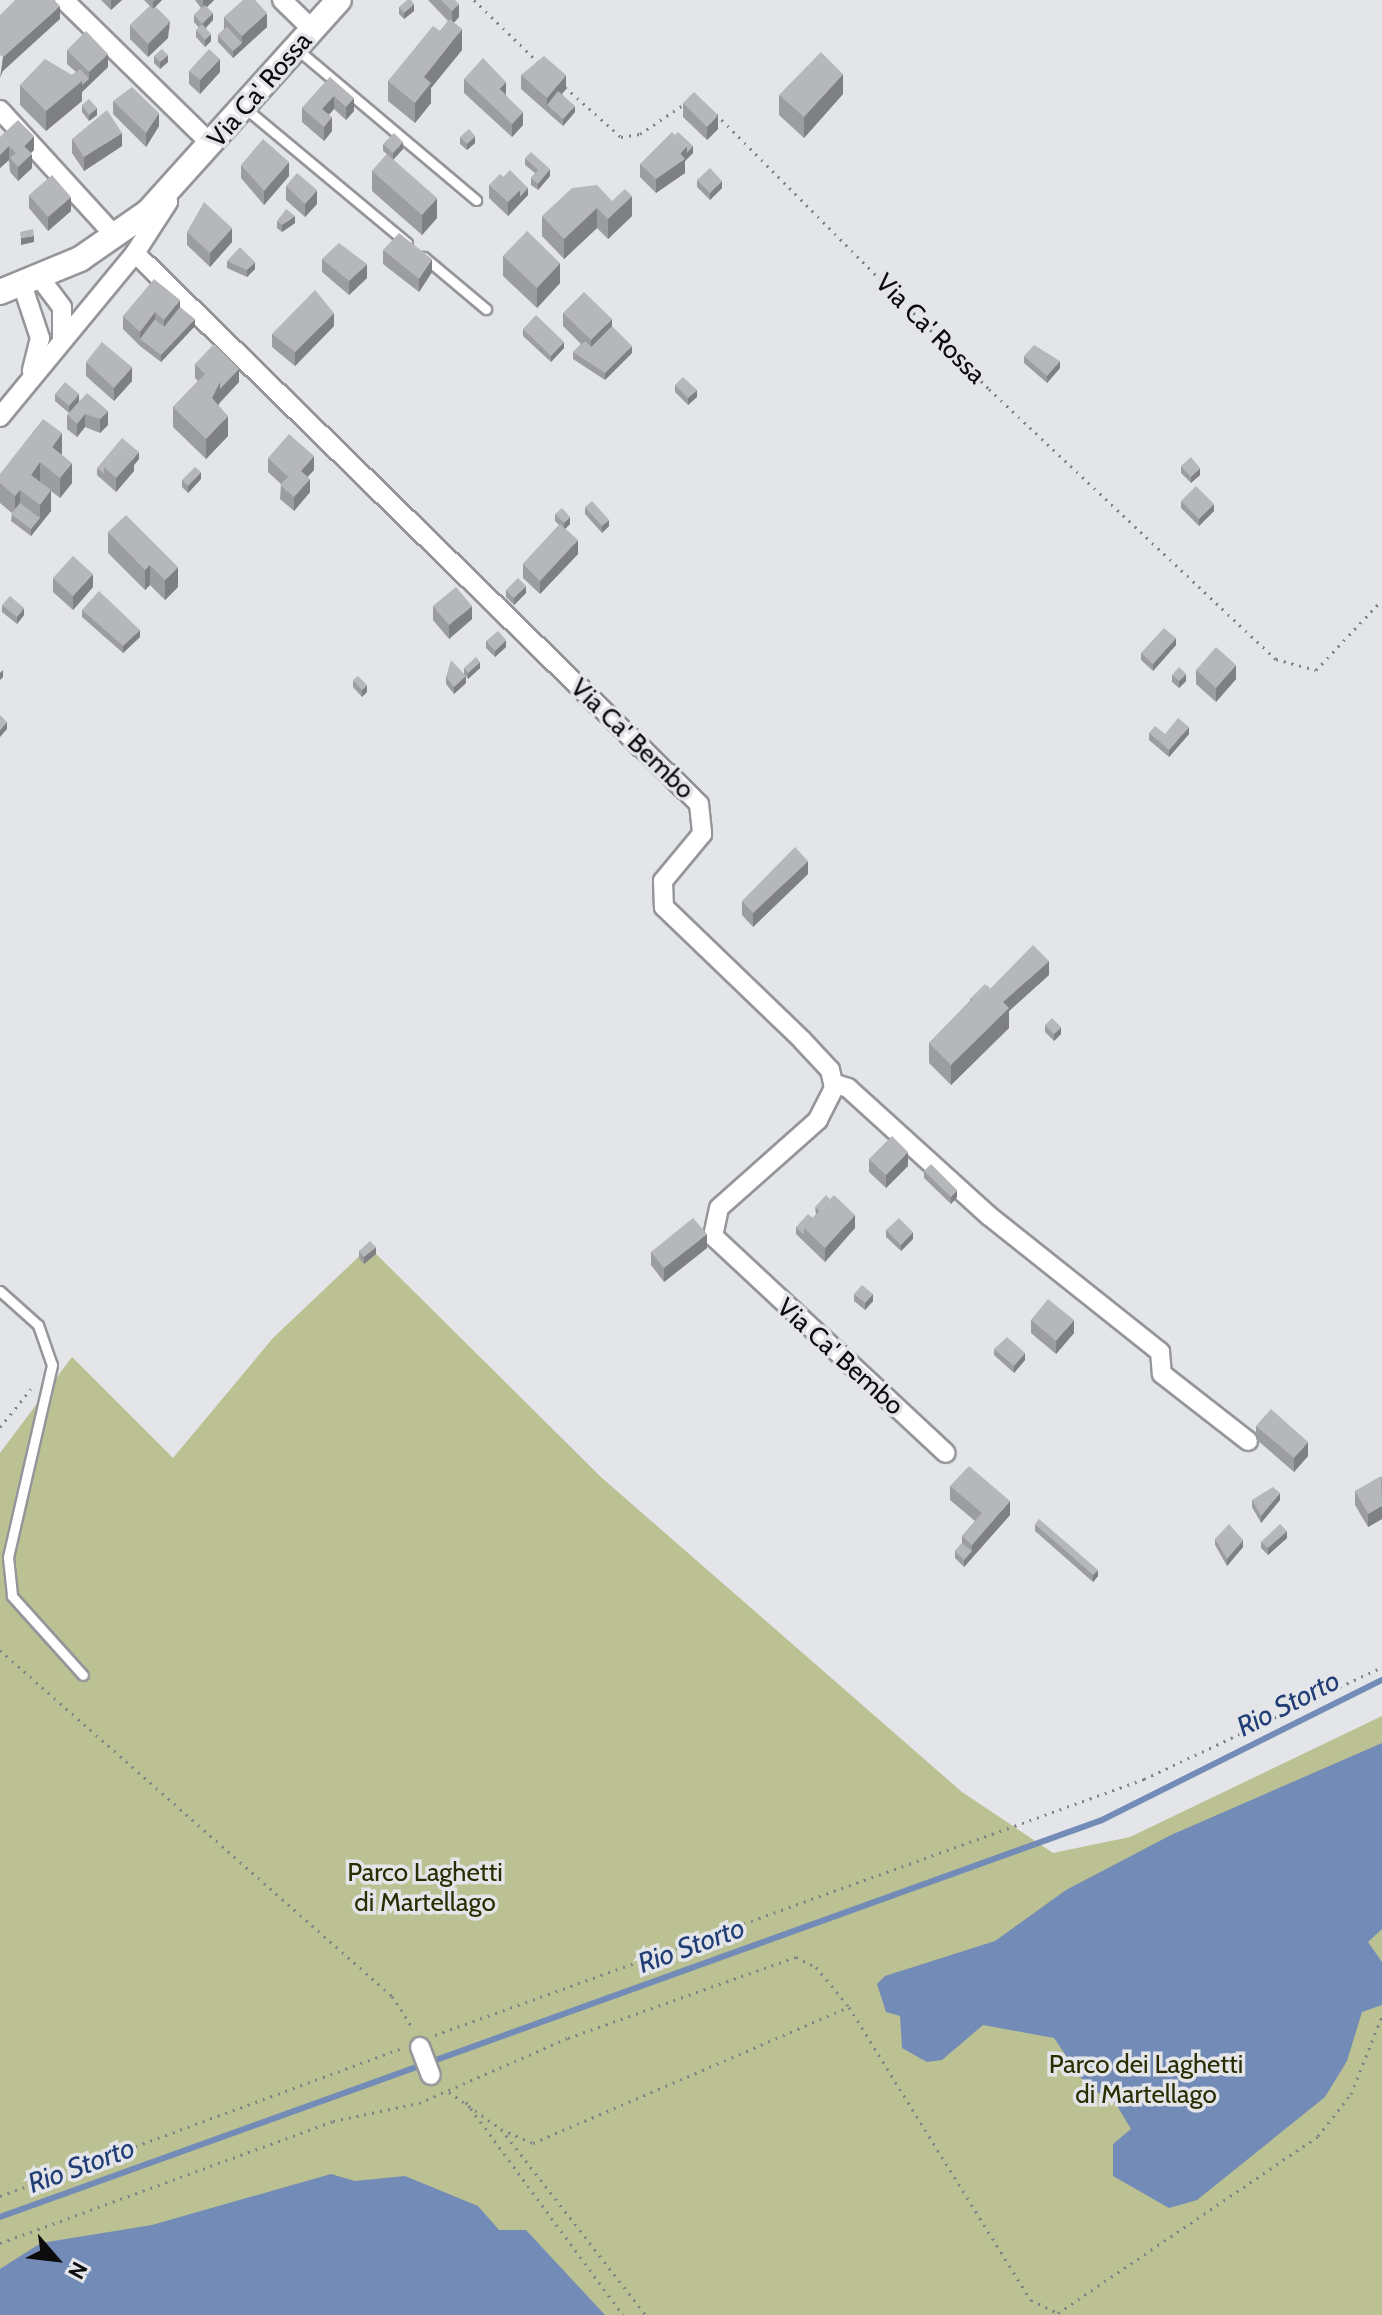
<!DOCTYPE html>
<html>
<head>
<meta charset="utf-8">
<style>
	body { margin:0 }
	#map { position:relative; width:1382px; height:2315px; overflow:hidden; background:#e3e5e9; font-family:Cabin,sans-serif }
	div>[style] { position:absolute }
	.green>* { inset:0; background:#bcc193 }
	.water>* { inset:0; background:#738bb7 }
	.stream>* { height:6px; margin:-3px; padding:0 3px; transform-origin:3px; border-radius:3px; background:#738bb7 }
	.path>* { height:3px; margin-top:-1.5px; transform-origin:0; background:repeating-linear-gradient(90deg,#828386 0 2px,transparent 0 8px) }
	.roads { filter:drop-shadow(2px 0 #94969a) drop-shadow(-2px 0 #94969a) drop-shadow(0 2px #94969a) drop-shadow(0 -2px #94969a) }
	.lane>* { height:9px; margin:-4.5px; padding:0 4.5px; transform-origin:4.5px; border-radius:4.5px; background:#fff }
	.street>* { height:18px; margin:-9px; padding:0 9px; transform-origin:9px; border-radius:9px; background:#fff }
	.secondary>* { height:24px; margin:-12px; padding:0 12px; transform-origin:12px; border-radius:12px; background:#fff }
	.wall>* { inset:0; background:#9c9da1 }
	.shaded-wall>* { inset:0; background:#7f8083 }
	.building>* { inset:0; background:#b5b7bb }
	span { translate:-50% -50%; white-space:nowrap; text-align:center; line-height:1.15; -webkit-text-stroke:7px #e3e5e9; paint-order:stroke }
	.street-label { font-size:26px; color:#0c0c0d }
	.park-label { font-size:26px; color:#2a2d02 }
	.water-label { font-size:28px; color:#213d75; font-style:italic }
	.north { position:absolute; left:16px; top:2219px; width:80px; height:80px; -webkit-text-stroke:6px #e3e5e9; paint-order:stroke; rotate:118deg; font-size:22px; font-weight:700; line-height:32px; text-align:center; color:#0c0c0d }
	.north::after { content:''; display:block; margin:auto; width:28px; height:36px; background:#0c0c0d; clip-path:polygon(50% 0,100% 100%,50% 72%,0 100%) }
</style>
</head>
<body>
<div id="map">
	<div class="green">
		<div style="clip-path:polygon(369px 1247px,602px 1478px,962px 1792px,1053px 1853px,1130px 1837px,1382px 1716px,1382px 2315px,0 2315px,0 1453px,72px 1357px,173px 1458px,273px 1338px)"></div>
	</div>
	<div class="water">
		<div style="clip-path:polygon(1382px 1743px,1382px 1929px,1368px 1942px,1382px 1962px,1382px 2005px,1362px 2012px,1347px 2061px,1325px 2097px,1197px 2200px,1169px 2208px,1113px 2176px,1113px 2144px,1131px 2129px,1116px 2104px,1086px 2085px,1054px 2038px,983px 2025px,942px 2060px,927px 2062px,902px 2048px,900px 2016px,886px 2012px,877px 1984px,885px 1976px,995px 1941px,1066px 1890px,1171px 1835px)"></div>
		<div style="clip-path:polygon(331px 2174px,355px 2181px,405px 2176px,478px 2206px,499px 2230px,526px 2230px,605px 2315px,0 2315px,0 2269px,41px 2243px,152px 2225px)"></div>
	</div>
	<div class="stream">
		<div style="left:0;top:2217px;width:1171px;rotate:-19.81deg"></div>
		<div style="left:1102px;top:1820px;width:313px;rotate:-26.6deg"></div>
	</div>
	<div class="path">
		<div style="left:474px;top:0;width:91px;rotate:44.1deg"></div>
		<div style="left:565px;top:87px;width:75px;rotate:41.8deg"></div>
		<div style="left:621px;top:137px;width:19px;rotate:-9deg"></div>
		<div style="left:640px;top:134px;width:60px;rotate:-34.2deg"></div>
		<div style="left:716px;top:114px;width:387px;rotate:45.2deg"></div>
		<div style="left:989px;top:389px;width:394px;rotate:43.3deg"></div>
		<div style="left:1276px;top:659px;width:41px;rotate:15.4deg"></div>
		<div style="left:1316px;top:670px;width:96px;rotate:-46.7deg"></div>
		<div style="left:0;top:1427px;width:49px;rotate:-50.8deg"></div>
		<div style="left:0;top:1650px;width:523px;rotate:41.43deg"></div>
		<div style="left:392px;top:1996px;width:40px;rotate:57.1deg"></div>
		<div style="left:435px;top:2035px;width:754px;rotate:-19.85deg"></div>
		<div style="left:1144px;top:1779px;width:263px;rotate:-25.2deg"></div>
		<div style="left:449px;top:2092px;width:64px;rotate:35.4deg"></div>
		<div style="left:501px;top:2129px;width:236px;rotate:52.1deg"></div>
		<div style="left:466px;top:2102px;width:265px;rotate:53.6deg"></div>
		<div style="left:501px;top:2129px;width:35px;rotate:24deg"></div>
		<div style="left:533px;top:2143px;width:344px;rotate:-23.3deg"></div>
		<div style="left:0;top:2196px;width:428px;rotate:-20.2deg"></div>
		<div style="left:0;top:2243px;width:355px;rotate:-20.1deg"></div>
		<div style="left:333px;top:2121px;width:88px;rotate:-11.8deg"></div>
		<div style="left:419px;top:2103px;width:163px;rotate:-23.6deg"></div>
		<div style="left:568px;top:2038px;width:242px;rotate:-19.6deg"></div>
		<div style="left:796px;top:1957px;width:22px;rotate:27deg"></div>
		<div style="left:816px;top:1967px;width:52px;rotate:50.5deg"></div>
		<div style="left:849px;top:2007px;width:345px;rotate:58.2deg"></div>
		<div style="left:1031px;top:2300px;width:30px;rotate:26deg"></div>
		<div style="left:1058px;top:2313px;width:315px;rotate:-34.2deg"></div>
		<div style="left:1318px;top:2136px;width:53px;rotate:-51.8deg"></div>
		<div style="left:1351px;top:2094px;width:84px;rotate:-68.3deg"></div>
	</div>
	<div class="roads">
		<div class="lane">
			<div style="left:298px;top:50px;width:233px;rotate:40.1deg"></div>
			<div style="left:245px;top:108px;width:211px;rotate:39.8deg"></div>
			<div style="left:424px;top:257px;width:81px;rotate:40deg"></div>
			<div style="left:0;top:1291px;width:51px;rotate:41.8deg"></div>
			<div style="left:38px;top:1325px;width:42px;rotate:70.7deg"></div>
			<div style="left:52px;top:1365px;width:197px;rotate:102.9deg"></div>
			<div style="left:8px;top:1557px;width:39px;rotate:84deg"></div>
			<div style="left:12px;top:1596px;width:106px;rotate:48.1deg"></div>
		</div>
		<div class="street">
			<div style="left:64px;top:0;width:207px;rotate:44.4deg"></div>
			<div style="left:282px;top:0;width:43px;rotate:44.1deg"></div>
			<div style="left:0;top:110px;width:172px;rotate:47.6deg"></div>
			<div style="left:135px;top:253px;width:788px;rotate:44.33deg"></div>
			<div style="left:699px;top:804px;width:30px;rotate:84deg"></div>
			<div style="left:702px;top:834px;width:61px;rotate:129.7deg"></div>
			<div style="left:663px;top:881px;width:26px;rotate:88deg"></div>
			<div style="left:664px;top:907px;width:192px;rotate:43.9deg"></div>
			<div style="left:802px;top:1040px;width:41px;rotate:47deg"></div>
			<div style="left:830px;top:1070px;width:18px;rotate:77deg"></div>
			<div style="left:834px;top:1088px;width:36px;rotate:117deg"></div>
			<div style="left:818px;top:1120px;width:132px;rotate:138.4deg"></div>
			<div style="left:719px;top:1208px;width:29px;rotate:102deg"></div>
			<div style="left:713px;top:1236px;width:318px;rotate:43deg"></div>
			<div style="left:40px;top:278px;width:36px;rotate:53deg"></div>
			<div style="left:62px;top:307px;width:34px;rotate:90deg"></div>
			<div style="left:22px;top:284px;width:57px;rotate:71.6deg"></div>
			<div style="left:40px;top:338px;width:34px;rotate:104deg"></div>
			<div style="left:0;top:417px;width:212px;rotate:-50.5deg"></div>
			<div style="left:135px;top:253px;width:61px;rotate:-57.1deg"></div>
			<div style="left:833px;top:1083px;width:16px;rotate:18deg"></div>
			<div style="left:848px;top:1088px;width:189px;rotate:42.2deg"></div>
			<div style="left:988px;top:1215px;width:220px;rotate:38.5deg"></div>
			<div style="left:1160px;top:1352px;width:22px;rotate:85deg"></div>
			<div style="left:1162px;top:1374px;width:109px;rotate:37.9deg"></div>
			<div style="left:420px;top:2047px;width:30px;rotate:69deg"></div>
		</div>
		<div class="secondary">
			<div style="left:0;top:292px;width:87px;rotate:-22.4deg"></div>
			<div style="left:80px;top:259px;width:83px;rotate:-34.7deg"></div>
			<div style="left:148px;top:212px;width:285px;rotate:-48deg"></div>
		</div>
	</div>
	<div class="wall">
		<div style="clip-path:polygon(101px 0,122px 0,111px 10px)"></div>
		<div style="clip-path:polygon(144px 0,162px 0,153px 9px,170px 28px,168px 30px,168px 38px,148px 57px,130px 39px,130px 25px,150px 6px)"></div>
		<div style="clip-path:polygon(195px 0,214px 0,207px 7px,213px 20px,206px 28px,211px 41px,205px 47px,196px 37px,196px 30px,199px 28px,194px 22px,194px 15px,201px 8px)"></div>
		<div style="clip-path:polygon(428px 0,455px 0,459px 17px,454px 22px,462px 50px,431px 88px,431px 103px,415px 123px,388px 101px,388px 81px,440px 31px,448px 21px)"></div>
		<div style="clip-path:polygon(399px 7px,414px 11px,404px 19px,399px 14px)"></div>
		<div style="clip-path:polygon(224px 17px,267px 27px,233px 58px,218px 42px,218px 35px,224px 29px)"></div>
		<div style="clip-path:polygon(67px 50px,108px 67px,82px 92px,82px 101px,46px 131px,20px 105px,20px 85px,72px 75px,76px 72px,67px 64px)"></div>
		<div style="clip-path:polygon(154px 56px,168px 62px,160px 69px,154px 63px)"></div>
		<div style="clip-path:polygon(189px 71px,220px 72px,200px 94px,189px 84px)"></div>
		<div style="clip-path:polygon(521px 75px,566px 89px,562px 94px,575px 112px,563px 126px,521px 89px)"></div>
		<div style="clip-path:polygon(330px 77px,354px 111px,346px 120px,334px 109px,329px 115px,332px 131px,324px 141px,302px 122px,302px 108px)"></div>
		<div style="clip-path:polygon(464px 79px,506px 95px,523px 125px,512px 137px,464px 93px)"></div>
		<div style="clip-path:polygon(843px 94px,804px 138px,779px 115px,779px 95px)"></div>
		<div style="clip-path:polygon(113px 101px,159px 126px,146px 147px,113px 114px)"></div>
		<div style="clip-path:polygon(683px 103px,718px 129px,707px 140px,683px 117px)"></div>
		<div style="clip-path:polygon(82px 105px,97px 115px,89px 121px,82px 112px)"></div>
		<div style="clip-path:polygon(0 137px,34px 150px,31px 153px,32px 168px,18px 181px,10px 172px,9px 160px,0 168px)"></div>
		<div style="clip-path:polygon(460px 137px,475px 143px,467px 150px,460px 144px)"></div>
		<div style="clip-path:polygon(72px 139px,122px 146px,84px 171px,72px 153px)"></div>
		<div style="clip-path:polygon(383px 144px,403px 149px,393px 159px,437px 218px,422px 235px,372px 191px,372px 171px,387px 154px,383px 151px)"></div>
		<div style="clip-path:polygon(693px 153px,685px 161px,685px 173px,656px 193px,640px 177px,640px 164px)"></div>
		<div style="clip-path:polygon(525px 158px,550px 176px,538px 190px,531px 185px,531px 178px,535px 173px,525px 165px)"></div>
		<div style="clip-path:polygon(241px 165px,289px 176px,264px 205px,241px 178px)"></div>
		<div style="clip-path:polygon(697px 180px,722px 188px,710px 200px,697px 187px)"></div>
		<div style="clip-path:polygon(489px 185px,528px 195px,508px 216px,489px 198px)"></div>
		<div style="clip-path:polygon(286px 186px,317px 204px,305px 217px,286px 200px)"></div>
		<div style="clip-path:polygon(29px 195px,71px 211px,48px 231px,29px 208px)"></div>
		<div style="clip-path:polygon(612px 201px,632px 216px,608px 239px,597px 228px,564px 259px,542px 236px,542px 216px)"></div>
		<div style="clip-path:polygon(277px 221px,295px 223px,282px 232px,277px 228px)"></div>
		<div style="clip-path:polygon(187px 232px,232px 242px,210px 267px,187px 245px)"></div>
		<div style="clip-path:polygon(383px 250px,432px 272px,419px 292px,383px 264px)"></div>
		<div style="clip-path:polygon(503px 256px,560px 283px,537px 308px,503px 276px)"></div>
		<div style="clip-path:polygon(322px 259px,367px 278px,349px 295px,322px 272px)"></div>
		<div style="clip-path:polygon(227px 261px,255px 269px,247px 277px,227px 268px)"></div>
		<div style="clip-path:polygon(180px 307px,195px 326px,161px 362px,140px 346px,123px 329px,123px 316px)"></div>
		<div style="clip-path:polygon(563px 313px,612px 326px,632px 353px,605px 380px,573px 359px,573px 352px,581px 344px,563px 326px)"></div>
		<div style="clip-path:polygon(334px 326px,295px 366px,272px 347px,272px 334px)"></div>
		<div style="clip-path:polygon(523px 329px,564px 348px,551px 362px,523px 336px)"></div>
		<div style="clip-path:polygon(1024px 356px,1060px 368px,1047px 383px,1024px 363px)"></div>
		<div style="clip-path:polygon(86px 362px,132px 381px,114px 401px,86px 376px)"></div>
		<div style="clip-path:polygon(195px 364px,239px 382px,218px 405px,228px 436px,206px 459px,173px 427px,173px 407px,198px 381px,195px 378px)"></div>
		<div style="clip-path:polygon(675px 385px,697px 397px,688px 405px,675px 392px)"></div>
		<div style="clip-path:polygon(55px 394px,79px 401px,108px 425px,100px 433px,85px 427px,77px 437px,67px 429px,67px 415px,69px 413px,55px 401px)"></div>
		<div style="clip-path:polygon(62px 454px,61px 455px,72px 483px,60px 498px,51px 491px,51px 511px,31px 536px,11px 521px,12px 513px,0 503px,0 474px)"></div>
		<div style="clip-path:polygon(268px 458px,314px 470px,307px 477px,310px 492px,294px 511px,280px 499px,281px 484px,268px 472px)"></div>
		<div style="clip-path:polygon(139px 459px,134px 465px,134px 471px,116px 492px,97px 475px,97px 468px)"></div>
		<div style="clip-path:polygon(1181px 466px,1200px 475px,1191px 483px,1181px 473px)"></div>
		<div style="clip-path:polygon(201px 479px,188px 493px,182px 487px,182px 480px)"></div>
		<div style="clip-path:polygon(1181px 501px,1214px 511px,1199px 526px,1181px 508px)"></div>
		<div style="clip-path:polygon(585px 507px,609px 526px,602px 533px,585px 514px)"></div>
		<div style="clip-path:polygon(555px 514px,570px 524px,565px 529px,578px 554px,540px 594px,523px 578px,523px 564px,559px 525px,555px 521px)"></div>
		<div style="clip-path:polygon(108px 532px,178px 587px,165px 600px,150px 585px,145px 590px,108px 553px)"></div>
		<div style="clip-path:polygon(53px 578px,93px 587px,73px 610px,53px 592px)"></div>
		<div style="clip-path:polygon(506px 590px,526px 593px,514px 605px,506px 597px)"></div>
		<div style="clip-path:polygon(2px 605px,24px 615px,17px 624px,2px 612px)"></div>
		<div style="clip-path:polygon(433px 606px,472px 619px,449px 639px,433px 620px)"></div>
		<div style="clip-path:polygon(82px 610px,140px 637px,123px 653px,82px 617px)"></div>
		<div style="clip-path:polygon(486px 641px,506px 647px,495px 657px,486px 648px)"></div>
		<div style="clip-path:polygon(1176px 645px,1153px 671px,1141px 660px,1141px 653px)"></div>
		<div style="clip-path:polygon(464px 668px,480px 668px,468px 679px,466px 676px,466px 683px,454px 694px,446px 684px,446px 677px,464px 675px)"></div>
		<div style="clip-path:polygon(1196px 670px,1236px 679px,1216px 702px,1196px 684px)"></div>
		<div style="clip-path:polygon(1172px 675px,1186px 681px,1179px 688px,1172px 682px)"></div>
		<div style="clip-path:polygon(353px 680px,367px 692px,362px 697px,353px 687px)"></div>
		<div style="clip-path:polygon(1149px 733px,1165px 734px,1189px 734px,1169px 757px,1149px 740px)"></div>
		<div style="clip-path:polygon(808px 874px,753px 927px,742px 915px,742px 901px)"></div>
		<div style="clip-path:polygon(1049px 975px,1009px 1011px,1009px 1028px,951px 1085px,929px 1063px,929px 1043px,970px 1001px,970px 999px,990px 989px)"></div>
		<div style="clip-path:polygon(1045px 1025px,1061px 1034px,1054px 1041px,1045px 1032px)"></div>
		<div style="clip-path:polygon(869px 1159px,908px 1166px,886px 1188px,869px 1172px)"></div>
		<div style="clip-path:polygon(924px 1171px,957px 1197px,951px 1204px,924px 1178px)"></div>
		<div style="clip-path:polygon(815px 1207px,855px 1228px,825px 1262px,796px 1234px,796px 1227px,813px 1218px,816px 1214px)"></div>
		<div style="clip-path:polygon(886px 1230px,913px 1239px,901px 1251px,886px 1237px)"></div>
		<div style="clip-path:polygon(707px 1248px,664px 1282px,651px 1265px,651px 1252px)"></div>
		<div style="clip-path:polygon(359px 1251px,376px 1254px,364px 1264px,359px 1258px)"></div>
		<div style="clip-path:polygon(854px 1294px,873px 1301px,865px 1310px,854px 1301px)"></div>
		<div style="clip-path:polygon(1031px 1320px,1074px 1333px,1056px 1354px,1031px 1333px)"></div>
		<div style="clip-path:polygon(994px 1349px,1025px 1360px,1014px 1373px,994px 1355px)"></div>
		<div style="clip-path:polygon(1256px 1426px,1308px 1456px,1294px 1472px,1256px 1439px)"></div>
		<div style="clip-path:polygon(1382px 1477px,1382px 1519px,1368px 1527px,1355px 1505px,1355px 1491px)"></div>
		<div style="clip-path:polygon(950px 1486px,1010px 1515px,964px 1567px,955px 1558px,955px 1551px,962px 1543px,962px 1536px,975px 1521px,950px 1500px)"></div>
		<div style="clip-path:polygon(1252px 1500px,1280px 1500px,1261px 1523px,1252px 1507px)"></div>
		<div style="clip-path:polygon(1035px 1524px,1098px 1576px,1093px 1582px,1035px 1531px)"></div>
		<div style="clip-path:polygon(1287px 1538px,1268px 1555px,1261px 1548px,1261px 1542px)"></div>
		<div style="clip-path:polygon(1215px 1539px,1243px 1547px,1227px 1566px,1215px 1545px)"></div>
	</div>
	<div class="shaded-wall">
		<div style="clip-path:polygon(111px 0,122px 0,111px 10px)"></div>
		<div style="clip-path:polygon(155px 0,162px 0,153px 9px,153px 2px)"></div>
		<div style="clip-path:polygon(203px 0,214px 0,203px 11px)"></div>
		<div style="clip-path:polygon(414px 4px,414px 11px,404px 19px,404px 13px)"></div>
		<div style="clip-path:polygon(459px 4px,459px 17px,452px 25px,452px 11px)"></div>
		<div style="clip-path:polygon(60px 6px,60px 19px,3px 71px,0 78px,3px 57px)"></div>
		<div style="clip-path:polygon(213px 13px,213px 20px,202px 31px,202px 24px)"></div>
		<div style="clip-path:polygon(267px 13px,267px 27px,233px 58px,233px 51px,242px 43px,242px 36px)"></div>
		<div style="clip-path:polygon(170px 21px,168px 38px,148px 57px,148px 44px)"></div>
		<div style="clip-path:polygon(462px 29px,462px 50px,431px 88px,431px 103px,415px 123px,415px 103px,424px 77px)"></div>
		<div style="clip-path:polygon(211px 34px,211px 41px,205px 47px,205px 40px)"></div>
		<div style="clip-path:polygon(108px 54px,108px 67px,82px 92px,82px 101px,46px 131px,46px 111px,82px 81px,89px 79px,89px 72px)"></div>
		<div style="clip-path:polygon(168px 55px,168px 62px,160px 69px,160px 62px)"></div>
		<div style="clip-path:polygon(220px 59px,220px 72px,200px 94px,200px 80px)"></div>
		<div style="clip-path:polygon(843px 74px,843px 94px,804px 138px,804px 117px)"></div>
		<div style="clip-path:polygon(566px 75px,566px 89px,550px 108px,547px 105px,547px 98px)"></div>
		<div style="clip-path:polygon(506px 82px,506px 95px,499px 89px)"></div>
		<div style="clip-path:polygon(334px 96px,334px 109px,322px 122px,322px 109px)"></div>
		<div style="clip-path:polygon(354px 98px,354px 111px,346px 120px,346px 107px)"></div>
		<div style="clip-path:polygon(575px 106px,575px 112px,563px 126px,563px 119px)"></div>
		<div style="clip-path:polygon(97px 108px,97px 115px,89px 121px,89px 115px)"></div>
		<div style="clip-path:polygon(523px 112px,523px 125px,512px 137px,512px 124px)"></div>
		<div style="clip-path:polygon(159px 113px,159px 126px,146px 147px,146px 133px)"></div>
		<div style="clip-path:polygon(718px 115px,718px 129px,707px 140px,707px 127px)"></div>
		<div style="clip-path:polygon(332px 117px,332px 131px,324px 141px,324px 127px)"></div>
		<div style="clip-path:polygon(122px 133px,122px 146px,84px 171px,84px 157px)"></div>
		<div style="clip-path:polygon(34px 136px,34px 150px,24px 159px,24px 146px)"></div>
		<div style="clip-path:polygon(475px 136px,475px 143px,467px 150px,467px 144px)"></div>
		<div style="clip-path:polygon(403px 142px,403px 149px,393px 160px,393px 153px)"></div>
		<div style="clip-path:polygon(9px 146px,9px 160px,0 168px,0 155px)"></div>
		<div style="clip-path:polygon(687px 146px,693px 146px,693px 153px,685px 161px,685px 173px,656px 193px,656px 179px)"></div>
		<div style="clip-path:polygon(32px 154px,32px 168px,18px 181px,18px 167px)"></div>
		<div style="clip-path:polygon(289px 162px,289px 176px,264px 205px,264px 191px)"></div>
		<div style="clip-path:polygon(550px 169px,550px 176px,538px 190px,538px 184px)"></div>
		<div style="clip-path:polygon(722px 181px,722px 188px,710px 200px,710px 193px)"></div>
		<div style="clip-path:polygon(528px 188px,528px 195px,508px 216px,508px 202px,520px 190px)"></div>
		<div style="clip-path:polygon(317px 190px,317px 204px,305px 217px,305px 204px)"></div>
		<div style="clip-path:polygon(632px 196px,632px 216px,608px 239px,608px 219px)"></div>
		<div style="clip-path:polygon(71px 197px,71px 211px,48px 231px,48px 217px)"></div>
		<div style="clip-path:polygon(437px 198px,437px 218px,422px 235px,422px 215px)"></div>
		<div style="clip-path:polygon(597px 208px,597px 228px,564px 259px,564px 239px)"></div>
		<div style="clip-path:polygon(295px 216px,295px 223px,282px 232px,282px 225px)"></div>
		<div style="clip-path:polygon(232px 228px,232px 242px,210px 267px,210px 253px)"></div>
		<div style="clip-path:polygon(34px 236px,34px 242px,21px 245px,21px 238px)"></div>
		<div style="clip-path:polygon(432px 259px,432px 272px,419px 292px,419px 279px)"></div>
		<div style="clip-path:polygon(255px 262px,255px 269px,247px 277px,247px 270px)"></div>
		<div style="clip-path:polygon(560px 263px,560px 283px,537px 308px,537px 288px)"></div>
		<div style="clip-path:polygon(367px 264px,367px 278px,349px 295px,349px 281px)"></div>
		<div style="clip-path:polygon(180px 300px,180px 314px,164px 333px,164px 320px)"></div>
		<div style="clip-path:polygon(155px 312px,155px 326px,140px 339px,140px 332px)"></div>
		<div style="clip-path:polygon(334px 313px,334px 326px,295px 366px,295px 352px)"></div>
		<div style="clip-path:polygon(195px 319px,195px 326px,161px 362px,161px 355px)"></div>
		<div style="clip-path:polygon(612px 319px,612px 333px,591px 354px,591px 340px)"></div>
		<div style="clip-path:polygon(564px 342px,564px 348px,551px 362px,551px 356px)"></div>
		<div style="clip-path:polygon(632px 346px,632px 353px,605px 380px,605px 373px)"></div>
		<div style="clip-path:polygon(1060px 361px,1060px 368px,1047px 383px,1047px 376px)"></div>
		<div style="clip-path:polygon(132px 367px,132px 381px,114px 401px,114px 388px)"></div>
		<div style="clip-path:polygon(239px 369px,239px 382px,220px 402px,212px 418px,212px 398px,220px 382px)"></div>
		<div style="clip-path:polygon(697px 390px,697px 397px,688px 405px,688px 398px)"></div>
		<div style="clip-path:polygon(79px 394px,79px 401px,69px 413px,69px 406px)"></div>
		<div style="clip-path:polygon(108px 411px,108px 425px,100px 433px,100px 419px)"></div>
		<div style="clip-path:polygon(85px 414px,85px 427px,77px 437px,77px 424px)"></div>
		<div style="clip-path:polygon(228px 416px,228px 436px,206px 459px,206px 439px)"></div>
		<div style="clip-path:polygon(62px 433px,62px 454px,52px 467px,52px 447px)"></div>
		<div style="clip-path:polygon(139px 452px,139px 459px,134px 465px,134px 471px,116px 492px,116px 478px)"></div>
		<div style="clip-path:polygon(314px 456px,314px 470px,301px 484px,301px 471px)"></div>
		<div style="clip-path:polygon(40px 462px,40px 483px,31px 475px)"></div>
		<div style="clip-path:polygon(72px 463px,72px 483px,60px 498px,60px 478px)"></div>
		<div style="clip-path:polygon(1200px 468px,1200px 475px,1191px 483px,1191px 477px)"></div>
		<div style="clip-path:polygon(201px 472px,201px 479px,188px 493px,188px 486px)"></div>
		<div style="clip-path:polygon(310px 479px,310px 492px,294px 511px,294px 497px)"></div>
		<div style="clip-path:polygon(20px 490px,20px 510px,15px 516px,15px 496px)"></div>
		<div style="clip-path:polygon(51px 490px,51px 511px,31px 536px,31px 529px,40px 518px,40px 505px)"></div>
		<div style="clip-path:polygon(1214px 504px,1214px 511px,1199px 526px,1199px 519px)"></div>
		<div style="clip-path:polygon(570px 517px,570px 524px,564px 530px,564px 523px)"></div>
		<div style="clip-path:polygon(609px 520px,609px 526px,602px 533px,602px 526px)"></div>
		<div style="clip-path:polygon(578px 540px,578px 554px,540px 594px,540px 581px)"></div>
		<div style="clip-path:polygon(150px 565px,150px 585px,145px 590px,145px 570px)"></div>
		<div style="clip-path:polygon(178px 567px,178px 587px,165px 600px,165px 580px)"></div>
		<div style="clip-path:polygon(93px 574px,93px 587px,73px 610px,73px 596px)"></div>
		<div style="clip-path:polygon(526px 586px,526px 593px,514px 605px,514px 598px)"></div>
		<div style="clip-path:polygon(472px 606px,472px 619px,449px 639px,449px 625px)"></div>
		<div style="clip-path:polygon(24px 608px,24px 615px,17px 624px,17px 617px)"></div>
		<div style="clip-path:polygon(140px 630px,140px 637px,123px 653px,123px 646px)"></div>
		<div style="clip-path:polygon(1176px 638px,1176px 645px,1153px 671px,1153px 664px)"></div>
		<div style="clip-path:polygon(506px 640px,506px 647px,495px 657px,495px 651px)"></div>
		<div style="clip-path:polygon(480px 662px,480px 668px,468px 679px,468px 673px)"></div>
		<div style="clip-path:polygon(1236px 665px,1236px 679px,1216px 702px,1216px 688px)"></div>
		<div style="clip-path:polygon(3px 670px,3px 677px,0 680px,0 673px)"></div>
		<div style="clip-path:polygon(1186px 674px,1186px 681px,1179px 688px,1179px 681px)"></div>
		<div style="clip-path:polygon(466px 676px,466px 683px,454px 694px,454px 687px)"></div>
		<div style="clip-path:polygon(367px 685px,367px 692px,362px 697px,362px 690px)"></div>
		<div style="clip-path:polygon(7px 722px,7px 729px,0 737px,0 730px)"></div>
		<div style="clip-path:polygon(1189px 727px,1189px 734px,1169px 757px,1169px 750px)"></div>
		<div style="clip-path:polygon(808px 861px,808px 874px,753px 927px,753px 913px)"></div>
		<div style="clip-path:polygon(1049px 961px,1049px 975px,1009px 1011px,1009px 1028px,951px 1085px,951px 1065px,1000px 1005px)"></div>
		<div style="clip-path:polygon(1061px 1027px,1061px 1034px,1054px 1041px,1054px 1034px)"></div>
		<div style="clip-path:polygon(908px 1152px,908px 1166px,886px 1188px,886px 1175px)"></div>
		<div style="clip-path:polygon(957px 1190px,957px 1197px,951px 1204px,951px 1197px)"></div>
		<div style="clip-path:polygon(855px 1215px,855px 1228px,825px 1262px,825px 1248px)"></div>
		<div style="clip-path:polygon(913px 1232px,913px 1239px,901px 1251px,901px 1245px)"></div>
		<div style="clip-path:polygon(707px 1234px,707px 1248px,664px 1282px,664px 1268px)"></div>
		<div style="clip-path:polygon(376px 1247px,376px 1254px,364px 1264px,364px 1257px)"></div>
		<div style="clip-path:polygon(873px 1294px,873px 1301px,865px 1310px,865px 1303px)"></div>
		<div style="clip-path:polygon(1074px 1320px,1074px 1333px,1056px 1354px,1056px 1341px)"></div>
		<div style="clip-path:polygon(1025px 1353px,1025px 1360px,1014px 1373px,1014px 1366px)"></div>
		<div style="clip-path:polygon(1308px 1442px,1308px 1456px,1294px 1472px,1294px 1458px)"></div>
		<div style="clip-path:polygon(1280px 1493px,1280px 1500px,1261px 1523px,1261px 1516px)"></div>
		<div style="clip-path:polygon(1010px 1501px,1010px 1515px,972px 1558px,972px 1545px)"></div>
		<div style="clip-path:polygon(1382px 1506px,1382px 1519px,1368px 1527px,1368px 1514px)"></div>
		<div style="clip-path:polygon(1287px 1531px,1287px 1538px,1268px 1555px,1268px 1548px)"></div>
		<div style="clip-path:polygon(1243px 1540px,1243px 1547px,1227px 1566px,1227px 1559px)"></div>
		<div style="clip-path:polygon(972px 1551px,972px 1558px,964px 1567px,964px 1560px)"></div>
		<div style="clip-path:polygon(1098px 1570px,1098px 1576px,1093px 1582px,1093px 1575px)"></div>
	</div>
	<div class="building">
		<div style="clip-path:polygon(15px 0,54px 0,60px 6px,3px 57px,0 55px,0 15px)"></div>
		<div style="clip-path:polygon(243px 0,255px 0,267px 13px,242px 36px,224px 17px)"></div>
		<div style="clip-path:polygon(407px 0,411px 0,414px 4px,404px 13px,399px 7px)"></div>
		<div style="clip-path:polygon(441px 0,455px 0,459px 4px,452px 11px)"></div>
		<div style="clip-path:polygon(205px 5px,213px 13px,202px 24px,194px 15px)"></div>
		<div style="clip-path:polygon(150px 6px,168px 24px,148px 44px,130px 25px)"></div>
		<div style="clip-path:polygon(156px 7px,170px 21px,167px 24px,153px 10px)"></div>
		<div style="clip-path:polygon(450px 19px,462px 29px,424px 77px,431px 83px,415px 103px,388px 81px,433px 26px,440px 31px)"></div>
		<div style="clip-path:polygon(202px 24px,211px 34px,205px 40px,196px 30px)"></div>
		<div style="clip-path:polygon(227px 27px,242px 43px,233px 51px,218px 35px)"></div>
		<div style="clip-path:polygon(86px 31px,108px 54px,89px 72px,67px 50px)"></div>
		<div style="clip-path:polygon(162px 49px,168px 55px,160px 62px,154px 56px)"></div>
		<div style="clip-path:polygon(209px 49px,220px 59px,200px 80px,189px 71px)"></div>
		<div style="clip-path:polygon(821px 52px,843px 74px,804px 117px,779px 95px)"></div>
		<div style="clip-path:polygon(544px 56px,566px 75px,547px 98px,521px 75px)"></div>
		<div style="clip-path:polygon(483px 58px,506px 82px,499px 89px,523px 112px,512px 124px,464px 79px)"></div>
		<div style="clip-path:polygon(45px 59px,82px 81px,46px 111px,20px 85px)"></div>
		<div style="clip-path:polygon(80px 69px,89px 79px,82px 85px,82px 81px,72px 75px)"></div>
		<div style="clip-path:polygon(330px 77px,354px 98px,346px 107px,334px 96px,322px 109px,332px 117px,324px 127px,302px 108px)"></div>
		<div style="clip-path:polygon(132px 87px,159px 113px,146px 133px,113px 101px)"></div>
		<div style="clip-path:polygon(558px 91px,575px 106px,563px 119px,547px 105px)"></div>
		<div style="clip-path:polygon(694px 92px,718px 115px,707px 127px,683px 103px)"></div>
		<div style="clip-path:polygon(89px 99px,97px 108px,89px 115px,82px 105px)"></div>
		<div style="clip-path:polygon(107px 110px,122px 133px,84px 157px,72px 139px)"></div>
		<div style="clip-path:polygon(18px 120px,34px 136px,24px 146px,32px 154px,18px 167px,10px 158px,16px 153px,9px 146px,0 155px,0 137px)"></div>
		<div style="clip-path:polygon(469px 129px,475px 136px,467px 144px,460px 137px)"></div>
		<div style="clip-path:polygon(672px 132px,687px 146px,680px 153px,685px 159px,656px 179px,640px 164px)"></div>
		<div style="clip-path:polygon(678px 132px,693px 146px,687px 153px,687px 146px,675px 135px)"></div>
		<div style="clip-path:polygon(394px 133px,403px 142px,393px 153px,383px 144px)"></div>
		<div style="clip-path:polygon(263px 139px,289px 162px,264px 191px,241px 165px)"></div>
		<div style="clip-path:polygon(531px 152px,550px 169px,538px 184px,531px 178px,538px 170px,525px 158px)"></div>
		<div style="clip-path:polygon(387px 154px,437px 198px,422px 215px,372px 171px)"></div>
		<div style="clip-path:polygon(710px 168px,722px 181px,710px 193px,697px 180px)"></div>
		<div style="clip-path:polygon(510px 170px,528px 188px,520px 197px,520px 190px,503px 177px)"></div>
		<div style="clip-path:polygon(297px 173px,317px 190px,305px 204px,286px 186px)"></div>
		<div style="clip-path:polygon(500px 174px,520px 190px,508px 202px,489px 185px)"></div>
		<div style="clip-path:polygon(52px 175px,71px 197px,48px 217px,29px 195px)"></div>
		<div style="clip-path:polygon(597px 185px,612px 201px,625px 189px,632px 196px,608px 219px,597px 208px,564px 239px,542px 216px,572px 188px)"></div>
		<div style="clip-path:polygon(204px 202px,232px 228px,210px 253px,187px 232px)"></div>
		<div style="clip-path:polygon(286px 209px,295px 216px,282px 225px,277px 221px)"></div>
		<div style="clip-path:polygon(33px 229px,34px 236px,21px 238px,20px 232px)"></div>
		<div style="clip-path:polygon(527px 231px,560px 263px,537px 288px,503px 256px)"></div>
		<div style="clip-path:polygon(399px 233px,432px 259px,419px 279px,383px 250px)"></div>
		<div style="clip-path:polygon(339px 243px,367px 264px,349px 281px,322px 259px)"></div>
		<div style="clip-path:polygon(240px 247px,255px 262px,247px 270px,227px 261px)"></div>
		<div style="clip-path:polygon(154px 279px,180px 300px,164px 320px,155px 312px,140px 332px,123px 316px)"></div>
		<div style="clip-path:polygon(315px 290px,334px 313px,295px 352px,272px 334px)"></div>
		<div style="clip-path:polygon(584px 292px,612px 319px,591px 340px,563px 313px)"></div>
		<div style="clip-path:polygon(180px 307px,195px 319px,161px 355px,140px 339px,155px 319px,164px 327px)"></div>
		<div style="clip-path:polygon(536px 315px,564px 342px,551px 356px,523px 329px)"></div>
		<div style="clip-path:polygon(612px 326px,632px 346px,605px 373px,573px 352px,585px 341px,591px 347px)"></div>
		<div style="clip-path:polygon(102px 342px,132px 367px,114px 388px,86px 362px)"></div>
		<div style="clip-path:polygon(214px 344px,239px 369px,220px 389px,220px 382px,208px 371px,205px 374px,195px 364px)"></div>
		<div style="clip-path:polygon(1034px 345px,1060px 361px,1047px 376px,1024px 356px)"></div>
		<div style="clip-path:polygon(208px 371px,220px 382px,212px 398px,228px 416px,206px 439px,173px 407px)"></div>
		<div style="clip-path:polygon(683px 377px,697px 390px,688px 398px,675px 385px)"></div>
		<div style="clip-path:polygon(65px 382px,79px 394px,69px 406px,55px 394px)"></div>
		<div style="clip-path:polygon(87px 393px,108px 411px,100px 419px,85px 414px,77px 424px,67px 415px)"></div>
		<div style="clip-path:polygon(43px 419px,62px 433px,52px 447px,72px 463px,60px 478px,40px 462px,31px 475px,51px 490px,40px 505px,20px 490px,15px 496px,0 483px,0 474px)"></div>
		<div style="clip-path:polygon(289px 434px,314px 456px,301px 471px,310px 479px,294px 497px,280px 485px,288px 477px,268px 458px)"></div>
		<div style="clip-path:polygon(122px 438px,139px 452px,134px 458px,121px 447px,104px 467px,104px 474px,97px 468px)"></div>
		<div style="clip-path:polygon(121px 447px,134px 458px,116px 478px,104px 467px)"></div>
		<div style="clip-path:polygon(1191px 457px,1200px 468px,1191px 477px,1181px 466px)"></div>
		<div style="clip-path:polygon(195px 467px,201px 472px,188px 486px,182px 480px)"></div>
		<div style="clip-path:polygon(1196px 486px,1214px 504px,1199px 519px,1181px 501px)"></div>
		<div style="clip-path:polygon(592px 501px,609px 520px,602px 526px,585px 507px)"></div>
		<div style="clip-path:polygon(20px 503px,40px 518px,31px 529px,11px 514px)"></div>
		<div style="clip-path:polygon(562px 508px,570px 517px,564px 523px,555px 514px)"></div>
		<div style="clip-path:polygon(126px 515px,178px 567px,165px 580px,150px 565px,145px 570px,108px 532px)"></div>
		<div style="clip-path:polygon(560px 524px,578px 540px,540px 581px,523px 564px)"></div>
		<div style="clip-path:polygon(73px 556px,93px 574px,73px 596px,53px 578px)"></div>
		<div style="clip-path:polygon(518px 578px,526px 586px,514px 598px,506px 590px)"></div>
		<div style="clip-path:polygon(456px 587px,472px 606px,449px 625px,433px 606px)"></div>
		<div style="clip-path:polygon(99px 591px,140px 630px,123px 646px,82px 610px)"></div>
		<div style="clip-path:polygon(10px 596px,24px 608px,17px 617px,2px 605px)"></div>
		<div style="clip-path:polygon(1164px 628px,1176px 638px,1153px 664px,1141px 653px)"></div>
		<div style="clip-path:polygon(498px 631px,506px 640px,495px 651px,486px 641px)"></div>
		<div style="clip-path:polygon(1216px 647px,1236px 665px,1216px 688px,1196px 670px)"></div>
		<div style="clip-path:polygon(476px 657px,480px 662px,468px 673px,464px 668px)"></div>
		<div style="clip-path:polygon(451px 660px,466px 676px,454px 687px,446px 677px)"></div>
		<div style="clip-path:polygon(1179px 667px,1186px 674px,1179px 681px,1172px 675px)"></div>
		<div style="clip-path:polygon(358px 676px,367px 685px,362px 690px,353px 680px)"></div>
		<div style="clip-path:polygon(0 715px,7px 722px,0 730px)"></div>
		<div style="clip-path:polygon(1178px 718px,1189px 727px,1169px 750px,1149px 733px,1155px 726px,1165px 734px)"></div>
		<div style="clip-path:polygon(795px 847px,808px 861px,753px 913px,742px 901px)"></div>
		<div style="clip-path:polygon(1033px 945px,1049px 961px,1003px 1002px,990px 989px)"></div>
		<div style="clip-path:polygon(985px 984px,986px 986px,972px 1000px,970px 999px)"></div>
		<div style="clip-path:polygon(987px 985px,1009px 1008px,951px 1065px,929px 1043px)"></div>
		<div style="clip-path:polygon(1052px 1018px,1061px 1027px,1054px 1034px,1045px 1025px)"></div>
		<div style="clip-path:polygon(892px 1136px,908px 1152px,886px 1175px,869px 1159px)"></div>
		<div style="clip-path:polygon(931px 1164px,957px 1190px,951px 1197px,924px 1171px)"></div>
		<div style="clip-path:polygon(826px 1195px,830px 1199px,820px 1211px,815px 1207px)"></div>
		<div style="clip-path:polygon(834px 1195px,855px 1215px,825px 1248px,804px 1228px)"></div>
		<div style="clip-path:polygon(808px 1214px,813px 1218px,804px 1228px,804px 1235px,796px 1227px)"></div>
		<div style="clip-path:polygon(693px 1218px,707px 1234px,664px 1268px,651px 1252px)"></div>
		<div style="clip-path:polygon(899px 1218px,913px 1232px,901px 1245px,886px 1230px)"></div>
		<div style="clip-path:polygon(370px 1241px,376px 1247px,364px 1257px,359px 1251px)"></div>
		<div style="clip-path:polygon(862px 1285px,873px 1294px,865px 1303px,854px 1294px)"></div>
		<div style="clip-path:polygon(1048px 1299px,1074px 1320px,1056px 1341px,1031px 1320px)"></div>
		<div style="clip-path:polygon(1007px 1337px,1025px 1353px,1014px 1366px,994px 1349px)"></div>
		<div style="clip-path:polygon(1271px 1409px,1308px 1442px,1294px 1458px,1256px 1426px)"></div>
		<div style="clip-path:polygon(969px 1466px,1010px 1501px,972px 1545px,962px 1536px,982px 1513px,950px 1486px)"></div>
		<div style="clip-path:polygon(1381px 1476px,1382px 1506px,1368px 1514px,1355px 1491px)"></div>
		<div style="clip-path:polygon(1273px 1487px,1280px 1493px,1261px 1516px,1252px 1500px)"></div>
		<div style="clip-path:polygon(1039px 1519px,1098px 1570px,1093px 1575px,1035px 1524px)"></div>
		<div style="clip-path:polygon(1229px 1524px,1243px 1540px,1227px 1559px,1215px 1539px)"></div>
		<div style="clip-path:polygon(1280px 1524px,1287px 1531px,1268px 1548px,1261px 1542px)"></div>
		<div style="clip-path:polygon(962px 1543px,972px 1551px,964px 1560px,955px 1551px)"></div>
	</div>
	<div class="street-label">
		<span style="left:260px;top:90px;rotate:-49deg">Via Ca' Rossa</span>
		<span style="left:930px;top:329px;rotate:45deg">Via Ca' Rossa</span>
		<span style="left:632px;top:739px;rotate:44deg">Via Ca' Bembo</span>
		<span style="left:840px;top:1357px;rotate:42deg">Via Ca' Bembo</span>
	</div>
	<div class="park-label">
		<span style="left:425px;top:1888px">Parco Laghetti<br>di Martellago</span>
		<span style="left:1146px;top:2080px">Parco dei Laghetti<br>di Martellago</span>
	</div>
	<div class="water-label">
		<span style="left:1288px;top:1703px;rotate:-27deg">Rio Storto</span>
		<span style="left:691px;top:1945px;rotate:-20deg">Rio Storto</span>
		<span style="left:81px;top:2165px;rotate:-20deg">Rio Storto</span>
	</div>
	<div class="north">N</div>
</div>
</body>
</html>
